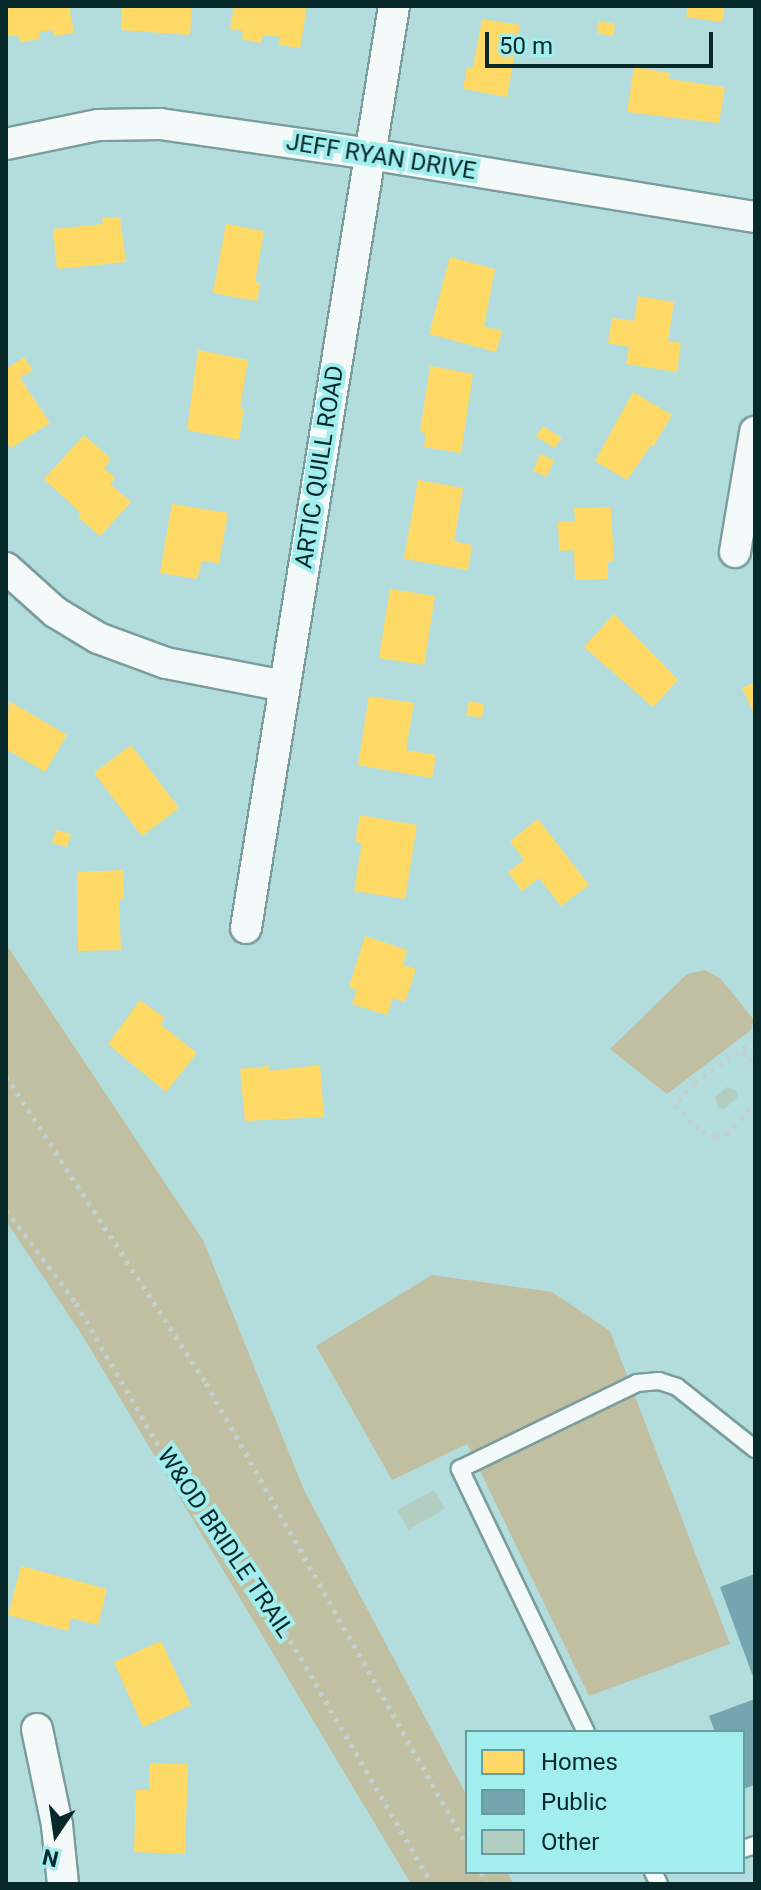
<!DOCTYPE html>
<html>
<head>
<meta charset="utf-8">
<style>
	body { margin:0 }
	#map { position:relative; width:761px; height:1890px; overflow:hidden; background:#b3dcdc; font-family:Roboto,sans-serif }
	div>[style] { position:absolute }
	.green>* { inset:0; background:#c1bfa1 }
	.homes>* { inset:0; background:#ffd966 }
	.public>* { inset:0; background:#76a5af }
	.building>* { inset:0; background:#b2cec0 }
	.path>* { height:5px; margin-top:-2.5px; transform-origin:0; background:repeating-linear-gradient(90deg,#c3d0d0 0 4px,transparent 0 10px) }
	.roads { filter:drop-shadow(2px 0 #7c9d9d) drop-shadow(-2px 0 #7c9d9d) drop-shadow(0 2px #7c9d9d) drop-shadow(0 -2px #7c9d9d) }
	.service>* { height:16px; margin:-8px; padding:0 8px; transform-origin:8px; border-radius:8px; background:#f4fafa }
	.minor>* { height:30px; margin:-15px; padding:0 15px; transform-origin:15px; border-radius:15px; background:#f4fafa }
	span { translate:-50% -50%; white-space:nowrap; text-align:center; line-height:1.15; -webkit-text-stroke:8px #a2eded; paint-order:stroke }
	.street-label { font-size:24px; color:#082929 }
	.frame { position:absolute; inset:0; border:8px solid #082929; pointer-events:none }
	.legend { position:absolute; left:465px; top:1730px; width:280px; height:144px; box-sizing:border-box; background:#a2eded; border:2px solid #649f9f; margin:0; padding:10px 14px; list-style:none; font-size:24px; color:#082929 }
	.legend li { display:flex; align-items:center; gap:16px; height:40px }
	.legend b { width:40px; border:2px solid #649f9f }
	.north { position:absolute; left:16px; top:1794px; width:80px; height:80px; -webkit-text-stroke:6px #a2eded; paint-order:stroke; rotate:193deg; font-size:22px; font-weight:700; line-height:32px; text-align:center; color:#082929 }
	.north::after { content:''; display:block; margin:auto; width:28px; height:36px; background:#082929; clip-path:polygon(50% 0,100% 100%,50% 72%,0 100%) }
	.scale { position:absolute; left:485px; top:32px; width:228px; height:36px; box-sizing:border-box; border:4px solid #082929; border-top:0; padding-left:10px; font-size:24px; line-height:28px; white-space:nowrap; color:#082929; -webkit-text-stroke:6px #a2eded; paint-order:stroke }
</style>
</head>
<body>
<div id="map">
	<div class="green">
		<div style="clip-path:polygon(6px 944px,203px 1240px,304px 1490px,467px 1796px,467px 1872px,507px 1872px,514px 1884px,411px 1884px,84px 1338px,6px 1221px)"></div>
		<div style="clip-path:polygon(705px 970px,721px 979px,754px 1020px,751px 1030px,667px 1094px,610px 1049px,687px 974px)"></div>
		<div style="clip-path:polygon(432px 1275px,552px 1292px,610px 1331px,730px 1644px,589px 1696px,467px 1444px,392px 1480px,316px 1346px)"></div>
	</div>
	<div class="homes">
		<div style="clip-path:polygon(6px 6px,69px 6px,74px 33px,54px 36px,53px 30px,39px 32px,40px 39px,20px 42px,18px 35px,6px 36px)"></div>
		<div style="clip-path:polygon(122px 6px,192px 6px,190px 35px,121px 30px)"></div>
		<div style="clip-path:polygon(234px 6px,307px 6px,300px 48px,279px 45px,280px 37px,263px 35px,261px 43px,242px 39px,243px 31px,230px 29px)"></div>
		<div style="clip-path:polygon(688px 6px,725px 6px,722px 22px,686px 17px)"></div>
		<div style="clip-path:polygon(482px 19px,520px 25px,507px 97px,463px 89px,467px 67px,473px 68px)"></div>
		<div style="clip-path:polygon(599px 21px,615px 24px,613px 36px,597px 33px)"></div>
		<div style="clip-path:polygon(634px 67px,670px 73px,669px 79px,725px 87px,719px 123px,627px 112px)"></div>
		<div style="clip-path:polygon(120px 217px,126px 262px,57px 269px,53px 229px,103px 224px,102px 218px)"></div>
		<div style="clip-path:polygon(226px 224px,264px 231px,255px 282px,260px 283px,257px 301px,213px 293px)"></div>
		<div style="clip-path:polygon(450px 257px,495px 269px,484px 326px,502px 331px,496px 352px,429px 334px)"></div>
		<div style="clip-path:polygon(638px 296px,674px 302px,668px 341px,681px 343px,677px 372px,626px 364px,629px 347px,608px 343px,612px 318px,634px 321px)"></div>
		<div style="clip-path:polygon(198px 350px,248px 360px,240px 408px,244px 409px,239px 440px,187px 430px)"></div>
		<div style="clip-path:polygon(24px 357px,33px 370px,20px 378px,50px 423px,11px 448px,6px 440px,6px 369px)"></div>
		<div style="clip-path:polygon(430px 366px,473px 374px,461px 453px,424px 447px,426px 433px,420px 432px)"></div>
		<div style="clip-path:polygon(633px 392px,672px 415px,653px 447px,651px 445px,627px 480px,595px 461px)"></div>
		<div style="clip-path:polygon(543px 426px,562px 438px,554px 448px,536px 436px)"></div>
		<div style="clip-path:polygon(84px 435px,111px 459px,104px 468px,115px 478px,110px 484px,131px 502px,100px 536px,78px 517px,81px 513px,44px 479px)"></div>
		<div style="clip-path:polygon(540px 454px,554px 460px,547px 477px,533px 471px)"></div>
		<div style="clip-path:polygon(418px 480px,463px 488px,454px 541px,472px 545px,468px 570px,404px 559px)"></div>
		<div style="clip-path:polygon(172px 504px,228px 513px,219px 563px,202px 561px,197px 579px,160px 573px)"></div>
		<div style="clip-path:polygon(611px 507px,614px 562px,608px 562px,608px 579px,575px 580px,574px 550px,559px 551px,558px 522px,575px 521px,574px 508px)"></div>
		<div style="clip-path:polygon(390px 589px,435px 596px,424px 665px,379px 658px)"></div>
		<div style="clip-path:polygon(614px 614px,678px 680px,653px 707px,584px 647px)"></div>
		<div style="clip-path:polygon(755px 682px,755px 716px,742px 688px)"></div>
		<div style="clip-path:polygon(369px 696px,414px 703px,406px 750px,436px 755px,432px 778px,358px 765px)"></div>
		<div style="clip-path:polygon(9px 701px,67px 735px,45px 772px,6px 749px)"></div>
		<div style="clip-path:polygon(469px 701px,484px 704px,482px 718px,466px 715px)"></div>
		<div style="clip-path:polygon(131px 745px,179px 808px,142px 836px,94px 773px)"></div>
		<div style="clip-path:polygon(360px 815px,417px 825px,405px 899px,354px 891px,362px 843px,355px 842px)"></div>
		<div style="clip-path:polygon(538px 819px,589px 885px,561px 906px,539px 878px,522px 891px,508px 872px,524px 860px,510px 841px)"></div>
		<div style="clip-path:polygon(56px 830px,71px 834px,67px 847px,52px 843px)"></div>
		<div style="clip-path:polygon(123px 870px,124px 899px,119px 899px,121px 950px,78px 951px,77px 872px)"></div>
		<div style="clip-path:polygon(365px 936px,407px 950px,403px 965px,416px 969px,405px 1002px,393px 998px,387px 1015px,352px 1004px,357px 990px,349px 987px)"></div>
		<div style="clip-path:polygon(140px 1000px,165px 1018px,160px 1024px,197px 1053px,166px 1092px,108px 1044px)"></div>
		<div style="clip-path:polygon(320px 1065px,324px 1117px,245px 1121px,240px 1069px,269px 1066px,269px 1071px)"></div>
		<div style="clip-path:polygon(21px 1566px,107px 1589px,98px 1625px,71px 1618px,68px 1631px,8px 1615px)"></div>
		<div style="clip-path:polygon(161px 1641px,191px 1705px,143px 1727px,114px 1662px)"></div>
		<div style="clip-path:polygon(150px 1763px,188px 1764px,185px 1854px,134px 1852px,136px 1790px,149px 1790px)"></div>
	</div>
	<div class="public">
		<div style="clip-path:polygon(755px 1574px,755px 1682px,720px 1587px)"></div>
		<div style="clip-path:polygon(755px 1699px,755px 1785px,743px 1789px,743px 1732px,715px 1732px,709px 1716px)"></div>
	</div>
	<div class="building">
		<div style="clip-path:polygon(727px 1087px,738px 1092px,737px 1098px,724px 1109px,718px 1108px,715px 1097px)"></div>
		<div style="clip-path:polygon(434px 1490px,445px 1509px,408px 1530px,397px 1510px)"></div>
	</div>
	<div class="path">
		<div style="left:755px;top:1040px;width:74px;rotate:144.4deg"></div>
		<div style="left:695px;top:1083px;width:30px;rotate:132deg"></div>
		<div style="left:675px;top:1105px;width:37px;rotate:44deg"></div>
		<div style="left:702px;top:1131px;width:13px;rotate:23deg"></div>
		<div style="left:714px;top:1136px;width:13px;rotate:-9deg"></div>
		<div style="left:727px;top:1134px;width:42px;rotate:-47.9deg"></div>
		<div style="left:743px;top:1051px;width:18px;rotate:49deg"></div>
		<div style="left:6px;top:1076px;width:366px;rotate:56.9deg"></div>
		<div style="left:206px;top:1383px;width:531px;rotate:60.59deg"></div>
		<div style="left:6px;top:1210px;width:116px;rotate:53deg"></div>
		<div style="left:76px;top:1303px;width:170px;rotate:60deg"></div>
		<div style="left:161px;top:1450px;width:64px;rotate:57.8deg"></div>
		<div style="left:195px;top:1504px;width:116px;rotate:53deg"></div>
		<div style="left:265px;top:1597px;width:332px;rotate:59.8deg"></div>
		<div style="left:481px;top:1872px;width:13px;rotate:67deg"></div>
	</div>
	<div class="roads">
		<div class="service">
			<div style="left:586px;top:1732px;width:292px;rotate:-115.6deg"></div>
			<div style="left:460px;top:1469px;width:197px;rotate:-25.9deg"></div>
			<div style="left:637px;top:1383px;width:22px;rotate:-5deg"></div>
			<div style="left:659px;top:1381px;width:19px;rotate:18deg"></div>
			<div style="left:677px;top:1387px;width:100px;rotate:38.5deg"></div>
			<div style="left:743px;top:1849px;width:13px;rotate:-18deg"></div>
			<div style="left:653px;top:1872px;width:13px;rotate:63deg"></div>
		</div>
		<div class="minor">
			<div style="left:6px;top:144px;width:94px;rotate:-11.7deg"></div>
			<div style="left:98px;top:125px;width:62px;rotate:-0.9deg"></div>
			<div style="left:160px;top:124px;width:212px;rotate:8.1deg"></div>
			<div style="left:370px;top:154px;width:390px;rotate:9.3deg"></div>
			<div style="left:735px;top:552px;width:122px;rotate:-80.5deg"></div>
			<div style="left:6px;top:568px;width:66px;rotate:41.9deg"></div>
			<div style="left:55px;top:612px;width:50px;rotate:31.2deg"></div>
			<div style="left:98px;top:638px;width:72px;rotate:20.2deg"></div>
			<div style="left:166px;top:663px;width:120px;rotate:11deg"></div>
			<div style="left:246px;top:928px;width:934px;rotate:-80.88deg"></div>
			<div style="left:37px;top:1729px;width:98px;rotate:78.2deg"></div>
			<div style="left:57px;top:1825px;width:59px;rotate:84.2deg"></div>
		</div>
	</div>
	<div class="street-label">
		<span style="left:381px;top:157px;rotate:9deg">JEFF RYAN DRIVE</span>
		<span style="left:320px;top:467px;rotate:-81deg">ARTIC QUILL ROAD</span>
		<span style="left:225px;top:1543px;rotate:56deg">W&amp;OD BRIDLE TRAIL</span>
	</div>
	<div class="frame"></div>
	<ul class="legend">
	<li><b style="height:22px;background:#ffd966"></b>Homes</li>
	<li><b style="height:22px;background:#76a5af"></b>Public</li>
	<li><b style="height:22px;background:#b2cec0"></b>Other</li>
	</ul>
	<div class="north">N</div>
	<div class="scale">50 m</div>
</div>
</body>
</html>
